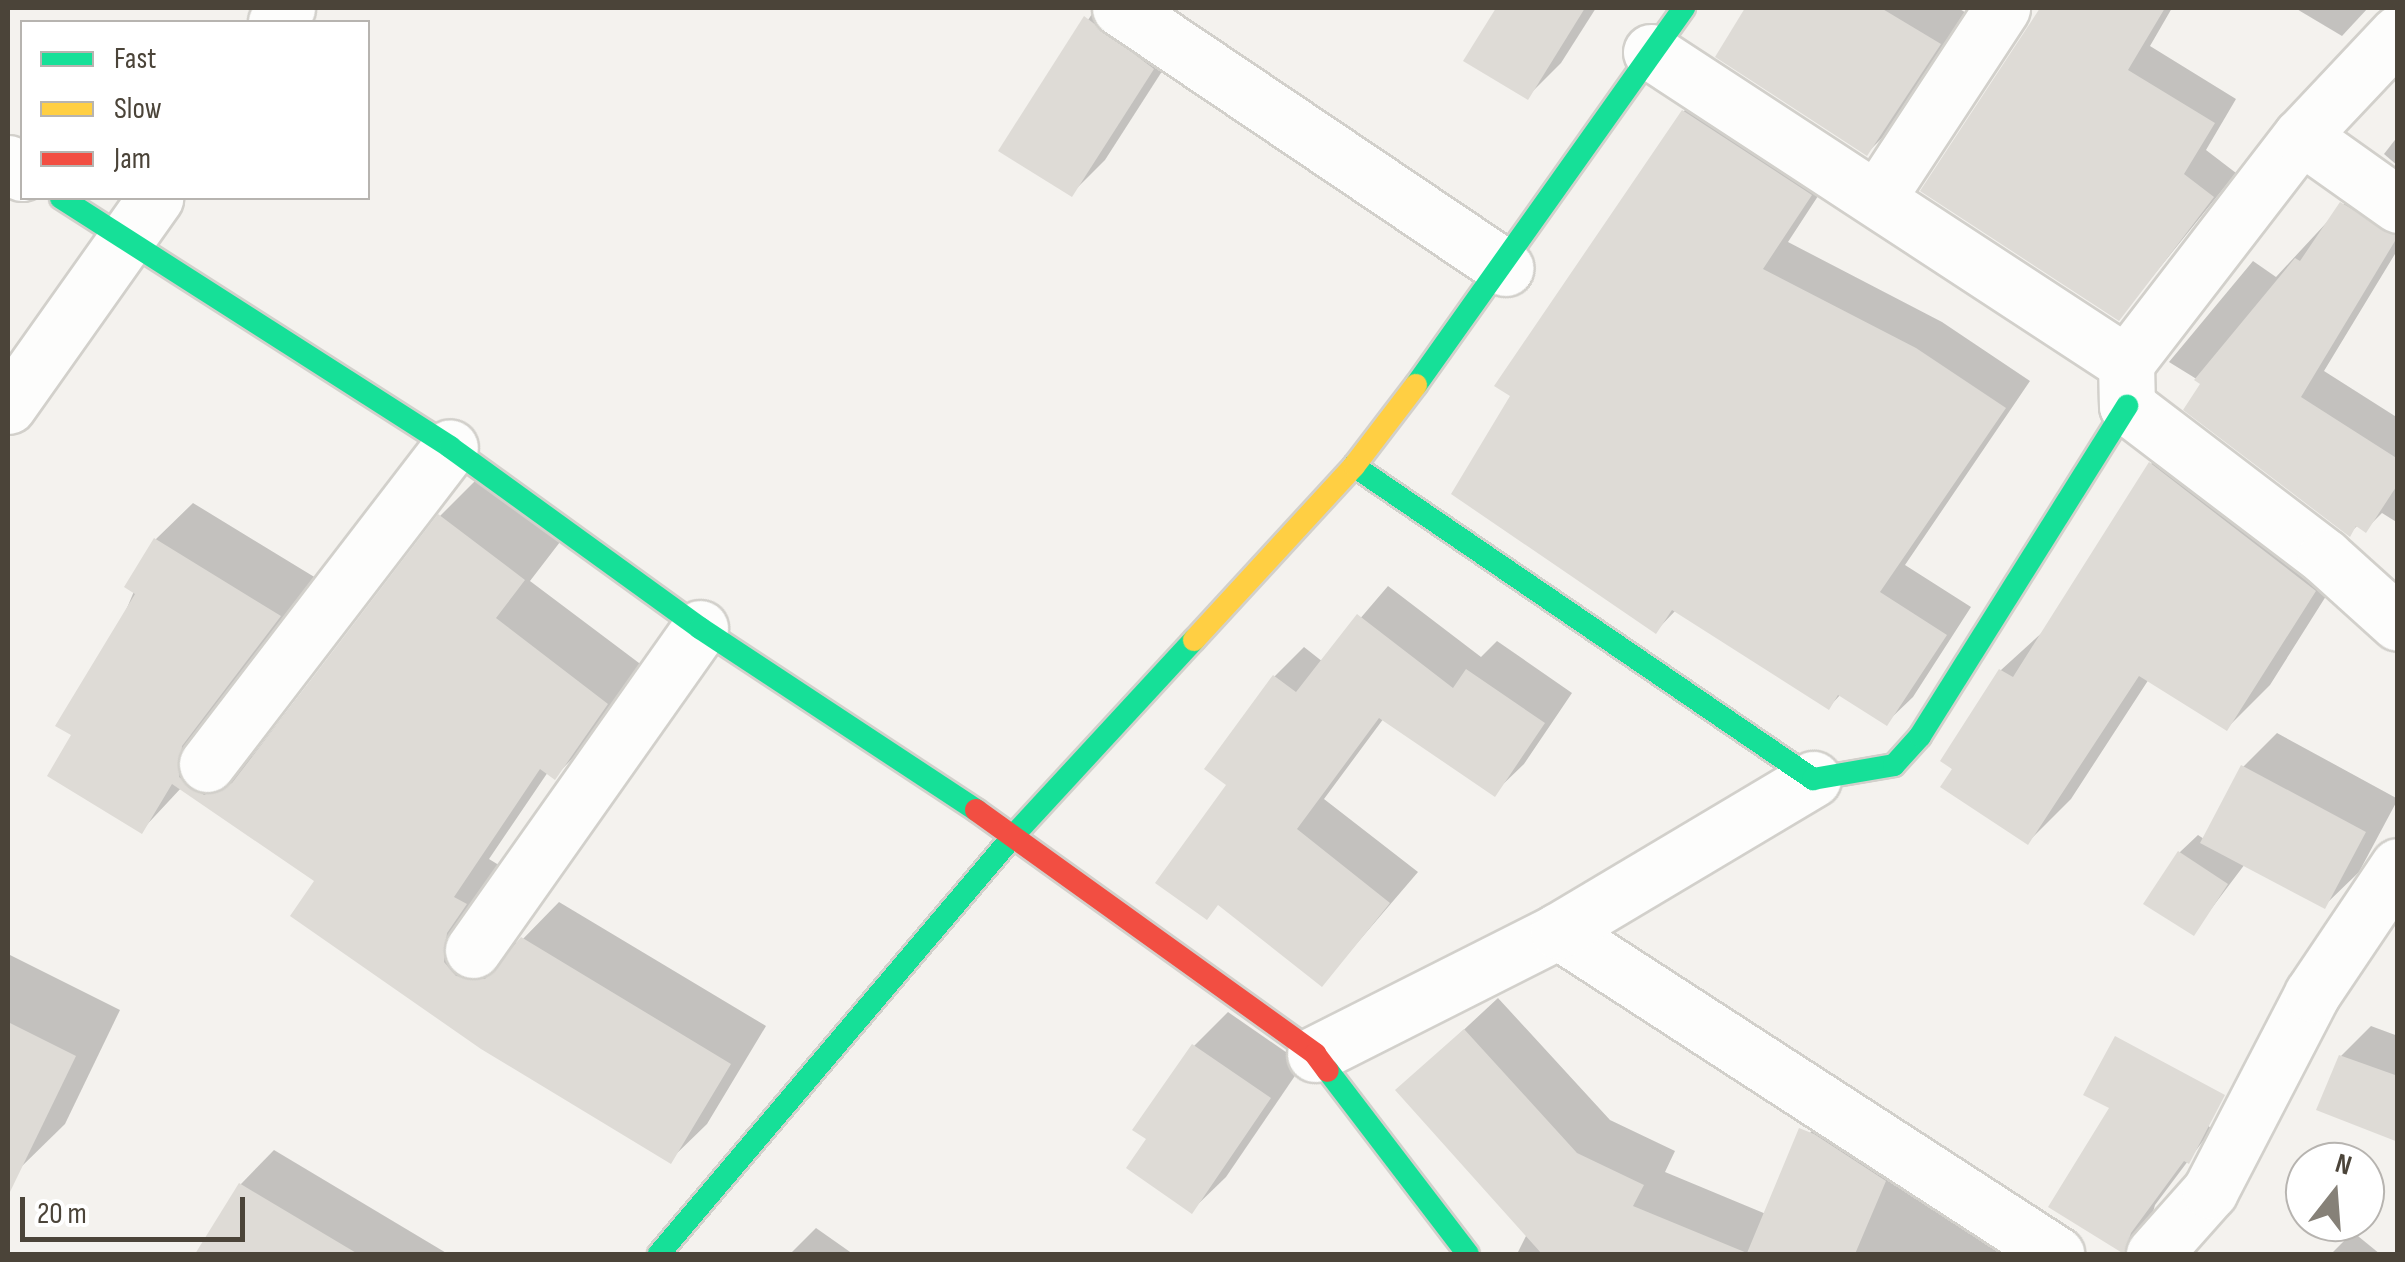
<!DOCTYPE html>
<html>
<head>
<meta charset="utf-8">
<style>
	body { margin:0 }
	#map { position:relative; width:2405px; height:1262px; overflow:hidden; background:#f4f2ee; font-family:"Sofia Sans Condensed",sans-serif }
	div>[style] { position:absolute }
	.shadow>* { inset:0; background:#0003 }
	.building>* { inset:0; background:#dedbd6 }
	.roads { filter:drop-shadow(2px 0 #d2d0cb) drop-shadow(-2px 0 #d2d0cb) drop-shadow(0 2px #d2d0cb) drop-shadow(0 -2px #d2d0cb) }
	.street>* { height:55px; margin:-27.5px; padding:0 27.5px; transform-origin:27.5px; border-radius:27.5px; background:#fdfdfc }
	.fast>* { height:22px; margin:-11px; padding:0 11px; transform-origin:11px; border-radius:11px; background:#16e098 }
	.slow>* { height:22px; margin:-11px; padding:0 11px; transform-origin:11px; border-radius:11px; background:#ffcf43 }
	.jam>* { height:22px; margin:-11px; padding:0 11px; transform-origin:11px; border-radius:11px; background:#f24e42 }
	span { translate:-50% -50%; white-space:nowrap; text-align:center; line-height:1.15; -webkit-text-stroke:8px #fff; paint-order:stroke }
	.frame { position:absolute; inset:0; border:10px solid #4b4439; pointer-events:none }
	.legend { position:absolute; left:20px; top:20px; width:350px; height:180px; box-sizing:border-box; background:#fff; border:2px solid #b7b4b0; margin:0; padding:12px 18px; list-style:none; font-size:30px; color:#4b4439 }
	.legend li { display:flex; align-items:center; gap:20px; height:50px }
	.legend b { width:50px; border:2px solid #b7b4b0 }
	.north { position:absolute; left:2285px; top:1142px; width:100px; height:100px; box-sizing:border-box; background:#fff; border:2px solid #b7b4b0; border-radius:50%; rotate:17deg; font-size:28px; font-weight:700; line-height:40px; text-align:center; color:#4b4439 }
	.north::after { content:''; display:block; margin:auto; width:35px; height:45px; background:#868178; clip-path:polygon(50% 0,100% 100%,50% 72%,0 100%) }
	.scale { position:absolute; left:20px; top:1197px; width:225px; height:45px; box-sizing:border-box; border:5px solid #4b4439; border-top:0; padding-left:12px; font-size:30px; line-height:35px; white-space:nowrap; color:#4b4439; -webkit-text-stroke:8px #fff; paint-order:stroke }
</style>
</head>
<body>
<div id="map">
	<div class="shadow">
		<div style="clip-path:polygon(1096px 8px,1186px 34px,1105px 160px,1071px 194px,1001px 150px)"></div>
		<div style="clip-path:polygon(1499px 8px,1596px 8px,1561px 63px,1527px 97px,1466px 60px)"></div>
		<div style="clip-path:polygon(1749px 8px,1958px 8px,1968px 14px,1896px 124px,1867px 153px,1719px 56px)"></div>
		<div style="clip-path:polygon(2042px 8px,2172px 8px,2150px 46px,2236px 99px,2206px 150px,2236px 173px,2119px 318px,1923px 190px)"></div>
		<div style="clip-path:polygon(2295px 8px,2368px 8px,2342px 36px)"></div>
		<div style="clip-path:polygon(1711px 85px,1837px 167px,1788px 242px,1942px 322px,2030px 381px,1905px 565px,1971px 607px,1913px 697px,1886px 723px,1841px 694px,1829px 707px,1676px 610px,1656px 631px,1513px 395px,1498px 385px,1684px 111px)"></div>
		<div style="clip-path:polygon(2398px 136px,2398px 166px,2384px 154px)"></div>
		<div style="clip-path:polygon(2367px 179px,2398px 196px,2398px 249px,2324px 371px,2398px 418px,2398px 523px,2382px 513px,2366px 529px,2358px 525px,2349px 534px,2203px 383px,2169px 362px,2253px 261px,2276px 277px)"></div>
		<div style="clip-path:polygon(2194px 421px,2357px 547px,2270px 685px,2227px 728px,2149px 679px,2071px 799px,2028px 842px,1943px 760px,2001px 670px,2046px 629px,2151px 464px)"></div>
		<div style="clip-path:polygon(476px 480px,560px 542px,530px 581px,643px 666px,591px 740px,554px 777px,548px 772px,489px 859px,502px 867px,493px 940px,519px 943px,559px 902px,766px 1026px,707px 1124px,670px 1160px,318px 880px,182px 787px,141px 831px,74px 734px,156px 539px,193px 503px,316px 578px,225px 753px,252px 756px,440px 516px)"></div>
		<div style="clip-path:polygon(1388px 586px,1481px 657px,1497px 641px,1572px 693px,1524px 764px,1494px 793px,1384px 718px,1324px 799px,1418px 872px,1322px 984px,1230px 785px,1274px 677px,1304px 647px,1323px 662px)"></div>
		<div style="clip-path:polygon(2277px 733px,2398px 799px,2359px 872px,2325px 905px,2245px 864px,2193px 933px,2147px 903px,2180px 852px,2198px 835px,2204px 839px,2243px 767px)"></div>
		<div style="clip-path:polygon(8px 954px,120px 1010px,65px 1124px,18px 1170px,8px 1165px)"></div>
		<div style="clip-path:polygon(1498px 998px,1610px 1120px,1675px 1151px,1665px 1172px,1766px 1214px,1793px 1150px,1826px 1117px,2006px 1254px,1518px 1252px,1527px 1234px,1398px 1091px)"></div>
		<div style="clip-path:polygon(1228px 1012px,1303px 1064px,1226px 1177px,1192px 1210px,1149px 1139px,1194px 1046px)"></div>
		<div style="clip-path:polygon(2371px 1026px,2398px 1036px,2398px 1139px,2341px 1056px)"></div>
		<div style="clip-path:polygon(2144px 1073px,2212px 1129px,2155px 1205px,2149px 1226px,2123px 1251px)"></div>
		<div style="clip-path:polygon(274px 1150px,448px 1254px,198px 1254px,241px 1184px)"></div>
		<div style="clip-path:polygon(816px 1228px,853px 1254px,790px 1254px)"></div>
		<div style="clip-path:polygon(2353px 1232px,2380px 1254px,2331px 1254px)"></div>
	</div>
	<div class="building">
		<div style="clip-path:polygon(1496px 8px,1585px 8px,1528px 100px,1463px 61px)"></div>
		<div style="clip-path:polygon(1745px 8px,1881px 8px,1941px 44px,1867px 156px,1715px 57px)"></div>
		<div style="clip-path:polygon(2040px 8px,2165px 8px,2128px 70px,2215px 123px,2184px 174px,2214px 197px,2119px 321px,1920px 191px)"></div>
		<div style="clip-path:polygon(1084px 16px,1154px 69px,1072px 197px,998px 151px)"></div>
		<div style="clip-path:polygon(1682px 110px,1812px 195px,1763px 269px,1916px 348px,2006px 408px,1880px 592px,1947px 635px,1887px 726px,1838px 695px,1829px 710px,1672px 610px,1656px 634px,1451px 494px,1510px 396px,1494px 386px)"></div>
		<div style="clip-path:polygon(2340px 202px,2398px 236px,2301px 397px,2398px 459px,2398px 484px,2366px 533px,2356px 526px,2350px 537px,2183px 410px,2200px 384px,2194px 380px,2295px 258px,2300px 261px)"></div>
		<div style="clip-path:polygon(2149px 462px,2316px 591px,2227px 731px,2139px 676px,2028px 845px,1940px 787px,1952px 769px,1940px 761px,1999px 669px,2013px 677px)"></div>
		<div style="clip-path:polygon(438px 514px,525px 580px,496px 618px,608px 704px,555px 780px,540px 769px,454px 897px,467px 904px,447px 933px,444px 962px,456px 976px,485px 979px,521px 937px,731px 1064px,671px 1164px,481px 1049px,290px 916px,314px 881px,172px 784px,142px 834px,47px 776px,71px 735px,55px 726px,135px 594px,124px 587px,154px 538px,281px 616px,182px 746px,179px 777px,204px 795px,232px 783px)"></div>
		<div style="clip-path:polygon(1357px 614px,1453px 688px,1466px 669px,1545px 723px,1495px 797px,1379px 718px,1297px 829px,1390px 903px,1322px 987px,1218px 905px,1207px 920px,1155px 883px,1226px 785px,1204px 769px,1273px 675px,1296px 692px)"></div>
		<div style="clip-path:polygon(2241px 765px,2366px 832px,2325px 909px,2200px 843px)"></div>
		<div style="clip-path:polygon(2178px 851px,2228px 884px,2194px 936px,2143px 904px)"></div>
		<div style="clip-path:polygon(8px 1022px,76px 1056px,8px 1196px)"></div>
		<div style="clip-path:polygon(1464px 1029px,1577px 1153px,1644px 1185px,1633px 1206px,1747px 1253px,1799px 1128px,1814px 1134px,1886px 1181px,1855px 1254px,1542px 1254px,1395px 1090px)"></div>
		<div style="clip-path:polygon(2115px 1036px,2225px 1095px,2189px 1164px,2184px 1161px,2131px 1233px,2124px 1254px,2048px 1207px,2109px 1108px,2083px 1095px)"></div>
		<div style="clip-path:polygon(1192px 1044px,1271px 1098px,1192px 1214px,1126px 1168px,1146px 1139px,1132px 1130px)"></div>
		<div style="clip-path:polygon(2339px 1055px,2398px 1076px,2398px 1142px,2316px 1110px)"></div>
		<div style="clip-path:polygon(239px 1183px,358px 1254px,195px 1254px)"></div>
	</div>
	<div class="roads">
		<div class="street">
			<div style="left:1120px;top:8px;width:465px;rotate:34deg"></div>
			<div style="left:276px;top:22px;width:18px;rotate:-52deg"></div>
			<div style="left:1651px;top:52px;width:568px;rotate:33.21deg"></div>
			<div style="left:2126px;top:363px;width:43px;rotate:88.7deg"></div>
			<div style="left:2127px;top:406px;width:249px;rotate:37.3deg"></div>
			<div style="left:2325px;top:557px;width:98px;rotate:42.1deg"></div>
			<div style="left:2301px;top:136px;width:119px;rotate:35.4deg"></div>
			<div style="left:8px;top:163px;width:17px;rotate:36deg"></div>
			<div style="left:1878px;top:197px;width:226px;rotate:-56.7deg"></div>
			<div style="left:2126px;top:363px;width:287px;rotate:-52.4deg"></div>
			<div style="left:2301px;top:136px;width:141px;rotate:-46.7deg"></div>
			<div style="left:8px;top:406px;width:255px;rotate:-54.7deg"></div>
			<div style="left:207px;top:764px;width:399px;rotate:-52.5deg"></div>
			<div style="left:1558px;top:931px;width:594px;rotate:32.97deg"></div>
			<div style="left:473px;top:950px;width:394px;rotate:-54.8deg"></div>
			<div style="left:1315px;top:1054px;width:272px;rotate:-26.8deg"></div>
			<div style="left:1558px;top:931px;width:297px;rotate:-30.8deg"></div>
			<div style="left:2154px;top:1254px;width:84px;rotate:-48.4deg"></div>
			<div style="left:2210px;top:1191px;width:222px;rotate:-62.6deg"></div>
			<div style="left:2312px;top:994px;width:154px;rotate:-56.1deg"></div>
		</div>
		<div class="fast">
			<div style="left:61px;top:198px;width:462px;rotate:32.6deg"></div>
			<div style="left:450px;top:447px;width:309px;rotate:35.9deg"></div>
			<div style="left:700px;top:628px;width:331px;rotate:33.4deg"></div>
			<div style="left:1416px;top:385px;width:463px;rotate:-54.6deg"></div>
			<div style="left:1354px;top:466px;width:556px;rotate:34.29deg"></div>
			<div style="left:1813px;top:779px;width:82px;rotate:-9.8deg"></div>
			<div style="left:1894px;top:765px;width:39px;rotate:-48deg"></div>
			<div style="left:1920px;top:736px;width:390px;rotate:-57.9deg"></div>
			<div style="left:1328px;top:1071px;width:230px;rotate:52.6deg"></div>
			<div style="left:659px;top:1254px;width:549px;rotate:-49.73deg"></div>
			<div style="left:1014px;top:835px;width:265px;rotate:-47.3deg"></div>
		</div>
		<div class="slow">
			<div style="left:1194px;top:640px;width:236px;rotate:-47.4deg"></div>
			<div style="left:1354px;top:466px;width:102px;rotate:-52.6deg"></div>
		</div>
		<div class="jam">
			<div style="left:976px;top:810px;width:418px;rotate:35.7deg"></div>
			<div style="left:1315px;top:1054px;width:21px;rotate:53deg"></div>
		</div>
	</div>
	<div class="frame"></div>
	<ul class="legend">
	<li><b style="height:12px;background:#16e098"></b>Fast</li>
	<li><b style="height:12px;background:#ffcf43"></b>Slow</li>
	<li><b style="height:12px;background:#f24e42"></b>Jam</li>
	</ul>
	<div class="north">N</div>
	<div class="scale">20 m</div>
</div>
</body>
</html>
